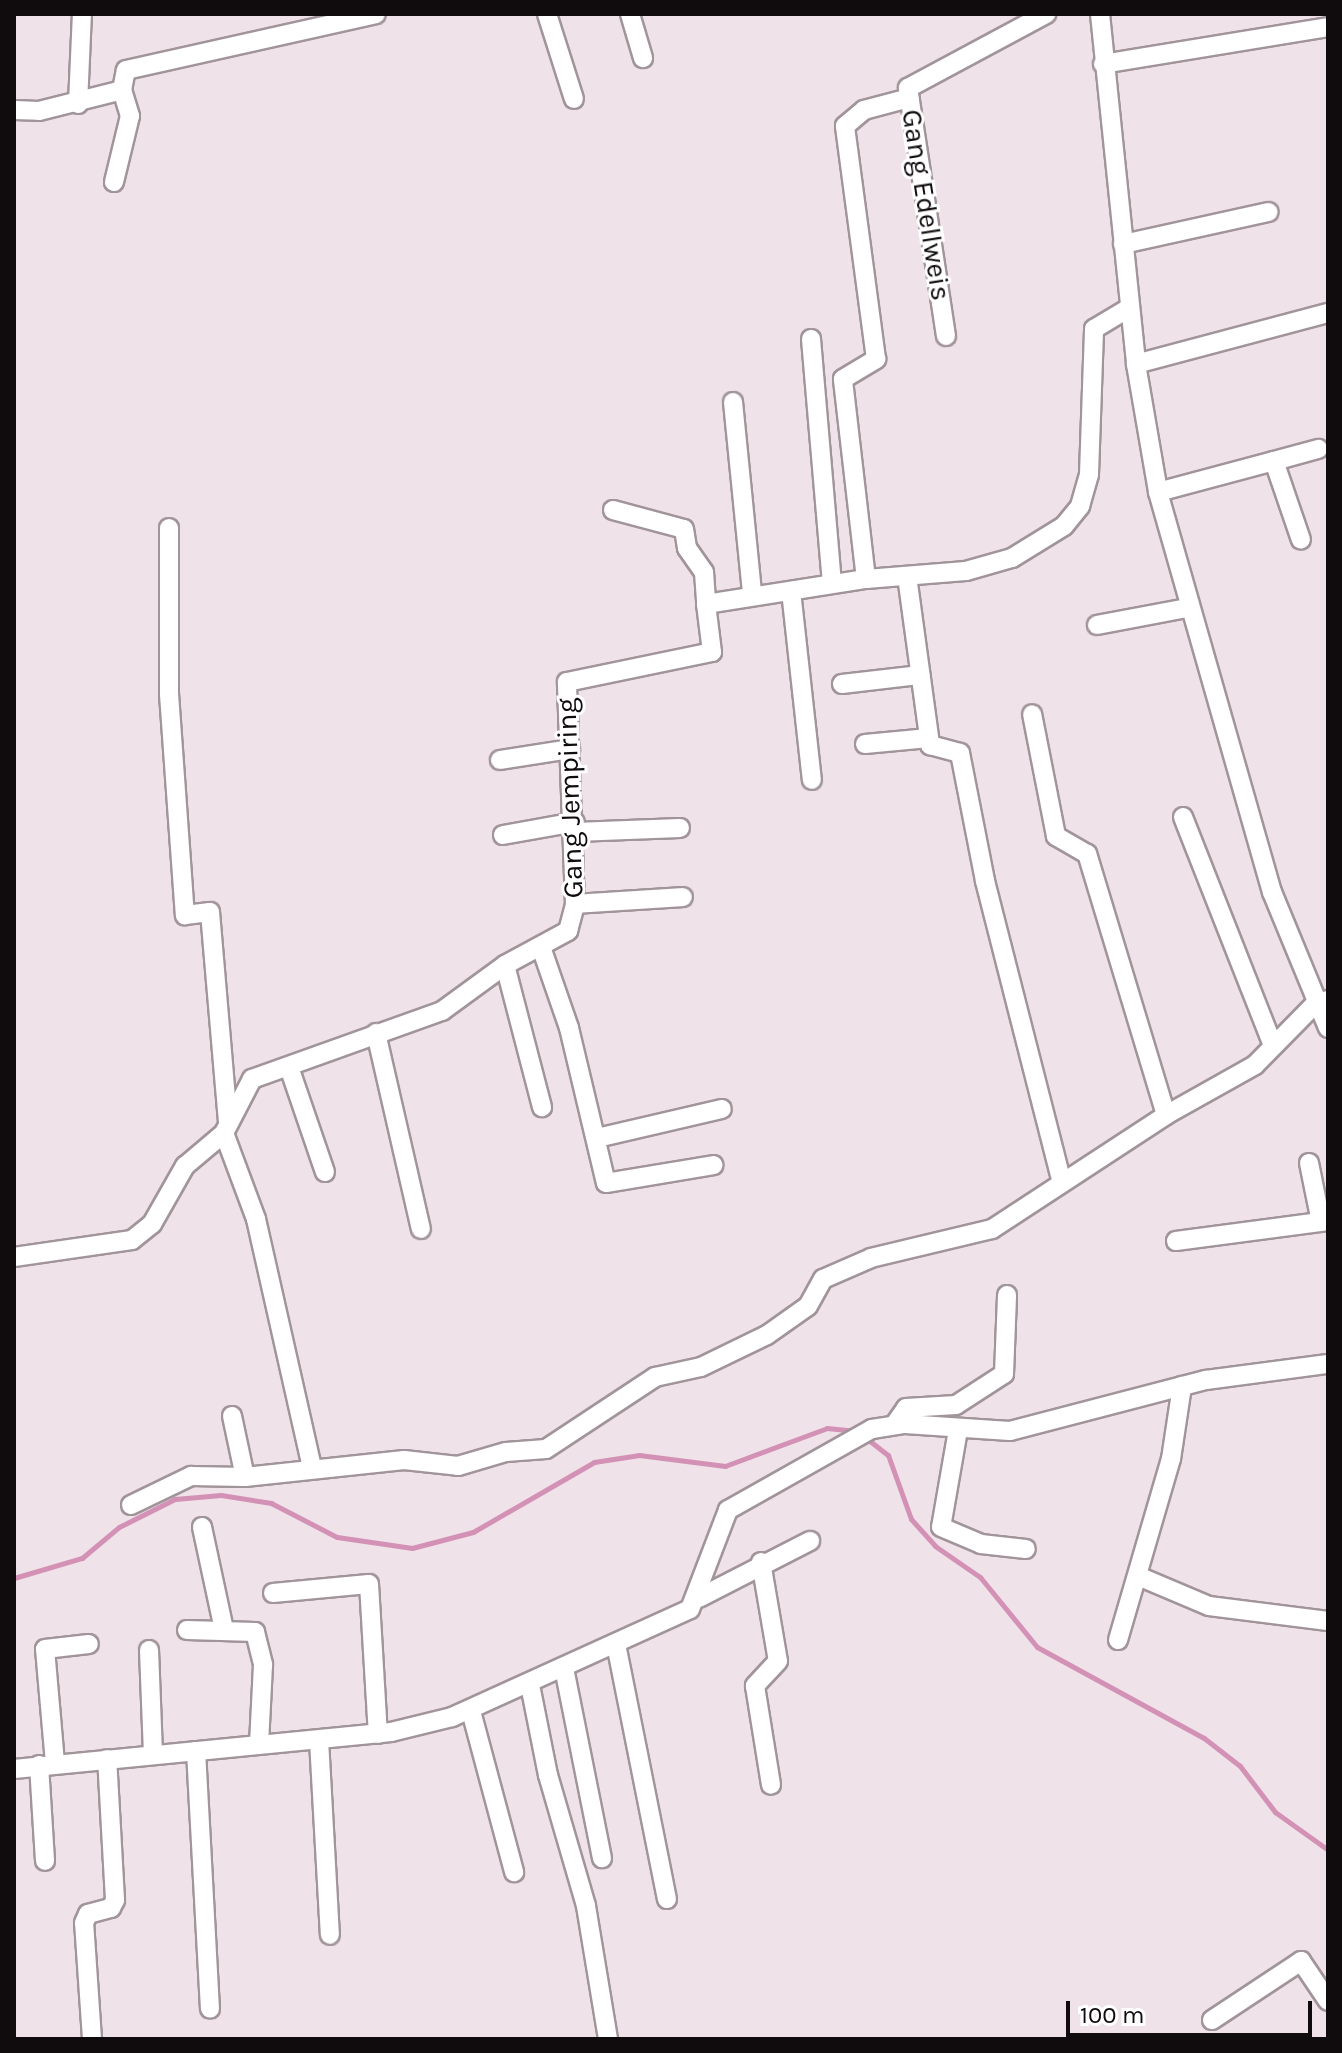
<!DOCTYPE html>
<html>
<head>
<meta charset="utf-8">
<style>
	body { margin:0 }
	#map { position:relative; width:1342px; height:2053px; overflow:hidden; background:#f0e2e9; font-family:Karla,sans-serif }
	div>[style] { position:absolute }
	.stream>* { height:5px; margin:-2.5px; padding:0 2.5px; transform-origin:2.5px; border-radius:2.5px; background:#d391b6 }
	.roads { filter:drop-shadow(2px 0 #a1949a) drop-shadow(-2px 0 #a1949a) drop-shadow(0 2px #a1949a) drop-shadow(0 -2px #a1949a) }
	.minor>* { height:18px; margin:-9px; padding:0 9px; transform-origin:9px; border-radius:9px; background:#fff }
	span { translate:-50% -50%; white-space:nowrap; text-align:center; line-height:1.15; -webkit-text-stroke:6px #fff; paint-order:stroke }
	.street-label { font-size:28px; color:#100c0e }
	.frame { position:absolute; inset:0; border:16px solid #100c0e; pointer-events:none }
	.scale { position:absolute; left:1066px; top:2001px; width:246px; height:36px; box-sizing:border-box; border:4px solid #100c0e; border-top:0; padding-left:10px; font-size:24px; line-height:28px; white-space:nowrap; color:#100c0e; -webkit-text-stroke:6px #fff; paint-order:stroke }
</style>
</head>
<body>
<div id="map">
	<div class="stream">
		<div style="left:866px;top:1438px;width:28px;rotate:38deg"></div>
		<div style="left:888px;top:1455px;width:68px;rotate:70.2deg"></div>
		<div style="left:911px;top:1519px;width:36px;rotate:48deg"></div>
		<div style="left:935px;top:1546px;width:55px;rotate:34.6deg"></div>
		<div style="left:980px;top:1577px;width:90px;rotate:50.8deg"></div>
		<div style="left:1037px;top:1647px;width:190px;rotate:28.6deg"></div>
		<div style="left:1204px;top:1738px;width:46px;rotate:37.9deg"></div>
		<div style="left:1240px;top:1766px;width:58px;rotate:52.7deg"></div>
		<div style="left:1275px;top:1812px;width:65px;rotate:35.6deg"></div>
		<div style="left:14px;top:1578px;width:71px;rotate:-16.4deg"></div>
		<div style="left:82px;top:1558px;width:48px;rotate:-40deg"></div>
		<div style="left:119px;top:1527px;width:63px;rotate:-26.6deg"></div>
		<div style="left:175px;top:1499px;width:46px;rotate:-5deg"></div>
		<div style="left:221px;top:1495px;width:51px;rotate:9.1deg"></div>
		<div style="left:271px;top:1503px;width:74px;rotate:27.3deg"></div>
		<div style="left:337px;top:1537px;width:76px;rotate:8.3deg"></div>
		<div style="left:412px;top:1548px;width:63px;rotate:-14.7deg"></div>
		<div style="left:473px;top:1532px;width:140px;rotate:-30deg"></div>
		<div style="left:594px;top:1462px;width:46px;rotate:-8.8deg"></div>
		<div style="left:639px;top:1455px;width:87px;rotate:7.3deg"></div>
		<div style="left:725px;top:1466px;width:109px;rotate:-20.4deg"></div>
		<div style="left:827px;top:1428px;width:27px;rotate:6deg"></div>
	</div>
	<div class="roads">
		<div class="minor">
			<div style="left:547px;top:14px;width:89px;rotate:72.4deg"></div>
			<div style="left:630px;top:14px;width:46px;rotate:73.5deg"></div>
			<div style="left:1100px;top:14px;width:352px;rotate:84.1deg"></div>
			<div style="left:1136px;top:364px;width:130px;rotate:80.2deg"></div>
			<div style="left:1158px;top:492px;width:416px;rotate:74.1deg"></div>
			<div style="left:1272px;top:892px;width:147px;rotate:67.6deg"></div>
			<div style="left:1103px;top:64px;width:228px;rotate:-9.3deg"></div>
			<div style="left:78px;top:104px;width:90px;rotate:-87.5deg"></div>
			<div style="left:14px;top:110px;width:25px;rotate:2deg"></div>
			<div style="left:39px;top:111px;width:86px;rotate:-14.2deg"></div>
			<div style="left:114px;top:182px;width:68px;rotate:-76.4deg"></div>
			<div style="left:130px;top:116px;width:27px;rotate:-107deg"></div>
			<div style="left:122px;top:90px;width:20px;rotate:-79deg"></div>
			<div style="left:126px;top:70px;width:256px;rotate:-12.6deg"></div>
			<div style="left:1123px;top:244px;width:149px;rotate:-12.4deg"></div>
			<div style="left:946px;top:336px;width:251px;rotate:-98.7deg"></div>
			<div style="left:908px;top:88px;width:157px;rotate:-28.2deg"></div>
			<div style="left:811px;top:339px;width:245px;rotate:85.1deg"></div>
			<div style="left:1136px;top:364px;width:199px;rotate:-14.9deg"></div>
			<div style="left:733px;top:402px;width:193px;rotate:84.3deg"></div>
			<div style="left:1274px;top:461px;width:46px;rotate:-15.3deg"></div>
			<div style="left:1158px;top:492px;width:120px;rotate:-15deg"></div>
			<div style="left:1274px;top:461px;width:83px;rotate:71.1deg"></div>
			<div style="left:613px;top:510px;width:73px;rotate:15deg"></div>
			<div style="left:684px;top:529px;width:19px;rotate:81deg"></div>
			<div style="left:687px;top:548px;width:29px;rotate:55deg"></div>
			<div style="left:704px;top:572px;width:32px;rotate:86deg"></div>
			<div style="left:169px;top:528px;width:166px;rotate:90deg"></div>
			<div style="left:169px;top:694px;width:222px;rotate:85.9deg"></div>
			<div style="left:185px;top:915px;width:25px;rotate:-7deg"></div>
			<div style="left:210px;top:912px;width:211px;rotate:85.1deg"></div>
			<div style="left:907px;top:576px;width:171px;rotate:82.2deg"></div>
			<div style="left:930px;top:745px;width:31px;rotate:15deg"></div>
			<div style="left:960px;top:753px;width:130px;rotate:78.9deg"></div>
			<div style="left:985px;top:881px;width:311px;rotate:75.7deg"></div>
			<div style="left:866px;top:579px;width:201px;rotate:-96.6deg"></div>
			<div style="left:843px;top:379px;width:39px;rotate:-31deg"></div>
			<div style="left:876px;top:359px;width:235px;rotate:-97.6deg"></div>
			<div style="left:845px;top:126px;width:25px;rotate:-40deg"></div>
			<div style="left:864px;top:110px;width:47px;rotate:-14.9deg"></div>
			<div style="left:791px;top:591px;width:190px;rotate:83.7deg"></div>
			<div style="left:1097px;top:625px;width:92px;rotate:-10.7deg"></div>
			<div style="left:842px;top:684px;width:79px;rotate:-6.6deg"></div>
			<div style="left:865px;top:744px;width:64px;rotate:-5.4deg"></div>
			<div style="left:500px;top:760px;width:71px;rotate:-8.9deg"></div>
			<div style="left:1183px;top:817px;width:245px;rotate:68.5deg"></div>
			<div style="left:575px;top:832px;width:105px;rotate:-2.2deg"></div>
			<div style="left:503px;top:835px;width:73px;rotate:-10.2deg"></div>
			<div style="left:575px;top:904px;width:108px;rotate:-3.7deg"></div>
			<div style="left:541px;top:947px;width:86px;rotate:70.9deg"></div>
			<div style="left:569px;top:1028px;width:159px;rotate:76.6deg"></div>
			<div style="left:606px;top:1183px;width:109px;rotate:-9.5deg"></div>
			<div style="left:505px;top:965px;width:147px;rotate:75.4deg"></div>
			<div style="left:376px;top:1033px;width:201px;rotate:77.1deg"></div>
			<div style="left:289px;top:1067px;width:111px;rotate:71.1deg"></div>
			<div style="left:1166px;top:1115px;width:102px;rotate:-29.3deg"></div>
			<div style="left:1255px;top:1065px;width:84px;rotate:-45.5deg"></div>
			<div style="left:1314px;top:1005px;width:15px;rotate:-20deg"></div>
			<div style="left:224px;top:1133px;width:92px;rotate:69.6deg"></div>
			<div style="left:256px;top:1219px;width:255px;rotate:77.3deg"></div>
			<div style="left:597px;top:1138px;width:128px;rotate:-13.1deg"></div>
			<div style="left:1309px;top:1163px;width:60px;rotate:78.5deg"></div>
			<div style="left:1176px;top:1241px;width:153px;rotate:-7.5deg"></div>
			<div style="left:14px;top:1257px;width:119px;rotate:-8.2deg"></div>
			<div style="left:132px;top:1240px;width:26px;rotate:-39deg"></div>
			<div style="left:152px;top:1224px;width:67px;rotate:-60.4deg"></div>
			<div style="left:185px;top:1166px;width:51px;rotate:-40.2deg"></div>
			<div style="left:224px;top:1133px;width:61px;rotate:-62.6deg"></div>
			<div style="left:252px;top:1079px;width:202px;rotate:-19.7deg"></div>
			<div style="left:442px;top:1011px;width:78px;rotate:-36.1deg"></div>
			<div style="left:505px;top:965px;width:72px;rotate:-28.4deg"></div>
			<div style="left:568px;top:931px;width:28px;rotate:-75deg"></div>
			<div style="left:575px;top:904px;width:222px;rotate:-92.1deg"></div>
			<div style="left:567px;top:682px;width:148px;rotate:-11.7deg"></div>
			<div style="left:712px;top:652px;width:48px;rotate:-97.1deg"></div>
			<div style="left:706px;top:604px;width:162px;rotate:-8.9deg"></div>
			<div style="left:866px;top:579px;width:100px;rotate:-4.6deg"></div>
			<div style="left:966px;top:571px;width:48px;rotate:-15.8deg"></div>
			<div style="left:1012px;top:558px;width:61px;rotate:-31.6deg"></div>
			<div style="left:1064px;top:526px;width:26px;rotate:-51deg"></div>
			<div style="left:1080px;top:506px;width:33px;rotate:-74deg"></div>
			<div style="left:1089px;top:474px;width:145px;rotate:-88deg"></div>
			<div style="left:1094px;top:329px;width:41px;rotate:-31deg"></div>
			<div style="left:232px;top:1416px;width:62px;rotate:78deg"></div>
			<div style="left:245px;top:1477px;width:160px;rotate:-6.1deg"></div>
			<div style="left:404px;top:1460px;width:54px;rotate:6.3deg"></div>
			<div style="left:458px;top:1466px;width:50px;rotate:-16.3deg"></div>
			<div style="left:506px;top:1452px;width:40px;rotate:-4.3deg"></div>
			<div style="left:546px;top:1449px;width:131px;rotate:-33.4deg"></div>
			<div style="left:655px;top:1377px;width:47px;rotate:-12.3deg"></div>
			<div style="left:701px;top:1367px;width:73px;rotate:-25.9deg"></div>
			<div style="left:767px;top:1335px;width:50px;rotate:-35.3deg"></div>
			<div style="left:808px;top:1306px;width:31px;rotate:-61deg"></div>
			<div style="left:823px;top:1279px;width:52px;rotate:-23.6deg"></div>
			<div style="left:871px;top:1258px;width:124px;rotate:-13.5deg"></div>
			<div style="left:992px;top:1229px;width:208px;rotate:-33.2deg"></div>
			<div style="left:1166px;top:1115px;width:273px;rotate:-106.8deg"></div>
			<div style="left:1087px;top:854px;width:36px;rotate:-150deg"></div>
			<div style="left:1056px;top:836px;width:124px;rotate:-101.1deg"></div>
			<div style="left:895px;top:1424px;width:19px;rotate:-55deg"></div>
			<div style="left:906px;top:1408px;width:50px;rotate:-3.4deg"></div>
			<div style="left:956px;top:1405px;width:57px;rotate:-32.9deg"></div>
			<div style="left:1004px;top:1374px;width:79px;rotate:-87.8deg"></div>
			<div style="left:958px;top:1430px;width:98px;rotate:99.9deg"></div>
			<div style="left:941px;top:1527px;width:43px;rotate:23deg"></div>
			<div style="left:981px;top:1544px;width:45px;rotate:6.3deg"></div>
			<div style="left:131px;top:1505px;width:67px;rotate:-25.8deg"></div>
			<div style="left:191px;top:1476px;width:54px;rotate:1.1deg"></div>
			<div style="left:202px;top:1527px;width:105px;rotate:77.9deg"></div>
			<div style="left:761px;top:1562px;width:100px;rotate:80.3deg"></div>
			<div style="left:778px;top:1661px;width:34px;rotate:133deg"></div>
			<div style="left:755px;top:1686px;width:100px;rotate:80.8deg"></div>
			<div style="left:1138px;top:1576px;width:77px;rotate:22.9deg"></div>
			<div style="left:1209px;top:1606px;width:120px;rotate:7.2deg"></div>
			<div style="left:273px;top:1593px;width:96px;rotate:-5.4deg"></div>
			<div style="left:369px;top:1584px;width:150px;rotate:86.6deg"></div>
			<div style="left:699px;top:1598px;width:125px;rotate:-27.2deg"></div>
			<div style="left:187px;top:1630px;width:68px;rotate:1.7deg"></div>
			<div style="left:255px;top:1632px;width:34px;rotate:76deg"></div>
			<div style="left:263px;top:1665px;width:79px;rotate:92.9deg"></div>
			<div style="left:1118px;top:1640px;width:189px;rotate:-73.7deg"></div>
			<div style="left:1171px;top:1459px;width:74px;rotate:-81.4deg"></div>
			<div style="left:616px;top:1644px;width:260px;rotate:78.7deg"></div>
			<div style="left:149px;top:1650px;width:105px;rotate:87.8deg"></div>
			<div style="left:564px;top:1668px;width:194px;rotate:78.7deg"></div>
			<div style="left:530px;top:1685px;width:92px;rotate:78.7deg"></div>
			<div style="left:548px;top:1775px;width:136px;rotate:73.8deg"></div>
			<div style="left:586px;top:1906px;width:135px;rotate:80.6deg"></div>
			<div style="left:471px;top:1711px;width:167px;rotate:75deg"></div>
			<div style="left:319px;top:1740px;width:195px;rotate:86.8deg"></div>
			<div style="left:196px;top:1751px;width:258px;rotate:86.9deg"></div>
			<div style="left:55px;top:1763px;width:114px;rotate:-95deg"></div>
			<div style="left:45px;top:1649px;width:44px;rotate:-6.5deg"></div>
			<div style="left:39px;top:1765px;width:96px;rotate:86.4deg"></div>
			<div style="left:14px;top:1769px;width:379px;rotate:-5.6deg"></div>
			<div style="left:391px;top:1732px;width:63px;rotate:-13.8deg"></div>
			<div style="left:452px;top:1717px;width:261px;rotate:-24.4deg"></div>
			<div style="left:690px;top:1609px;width:106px;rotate:-69deg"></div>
			<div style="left:728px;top:1510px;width:165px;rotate:-29.4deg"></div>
			<div style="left:872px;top:1429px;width:33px;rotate:-9deg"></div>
			<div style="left:905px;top:1424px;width:105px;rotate:3.8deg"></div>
			<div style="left:1010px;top:1431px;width:203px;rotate:-14.6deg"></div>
			<div style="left:1206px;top:1380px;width:123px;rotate:-7.5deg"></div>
			<div style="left:1212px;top:2020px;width:107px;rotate:-33.5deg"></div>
			<div style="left:1301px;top:1961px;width:48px;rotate:56deg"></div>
			<div style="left:92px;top:2039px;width:116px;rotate:-93.9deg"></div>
			<div style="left:84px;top:1923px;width:10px;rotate:-66deg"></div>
			<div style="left:88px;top:1914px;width:24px;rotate:-15deg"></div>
			<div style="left:111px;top:1908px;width:9px;rotate:-63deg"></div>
			<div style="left:115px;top:1900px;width:141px;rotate:-93.2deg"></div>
		</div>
	</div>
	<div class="street-label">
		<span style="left:926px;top:205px;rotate:81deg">Gang Edellweis</span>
		<span style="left:570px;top:798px;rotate:-92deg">Gang Jempiring</span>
	</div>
	<div class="frame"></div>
	<div class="scale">100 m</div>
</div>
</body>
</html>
